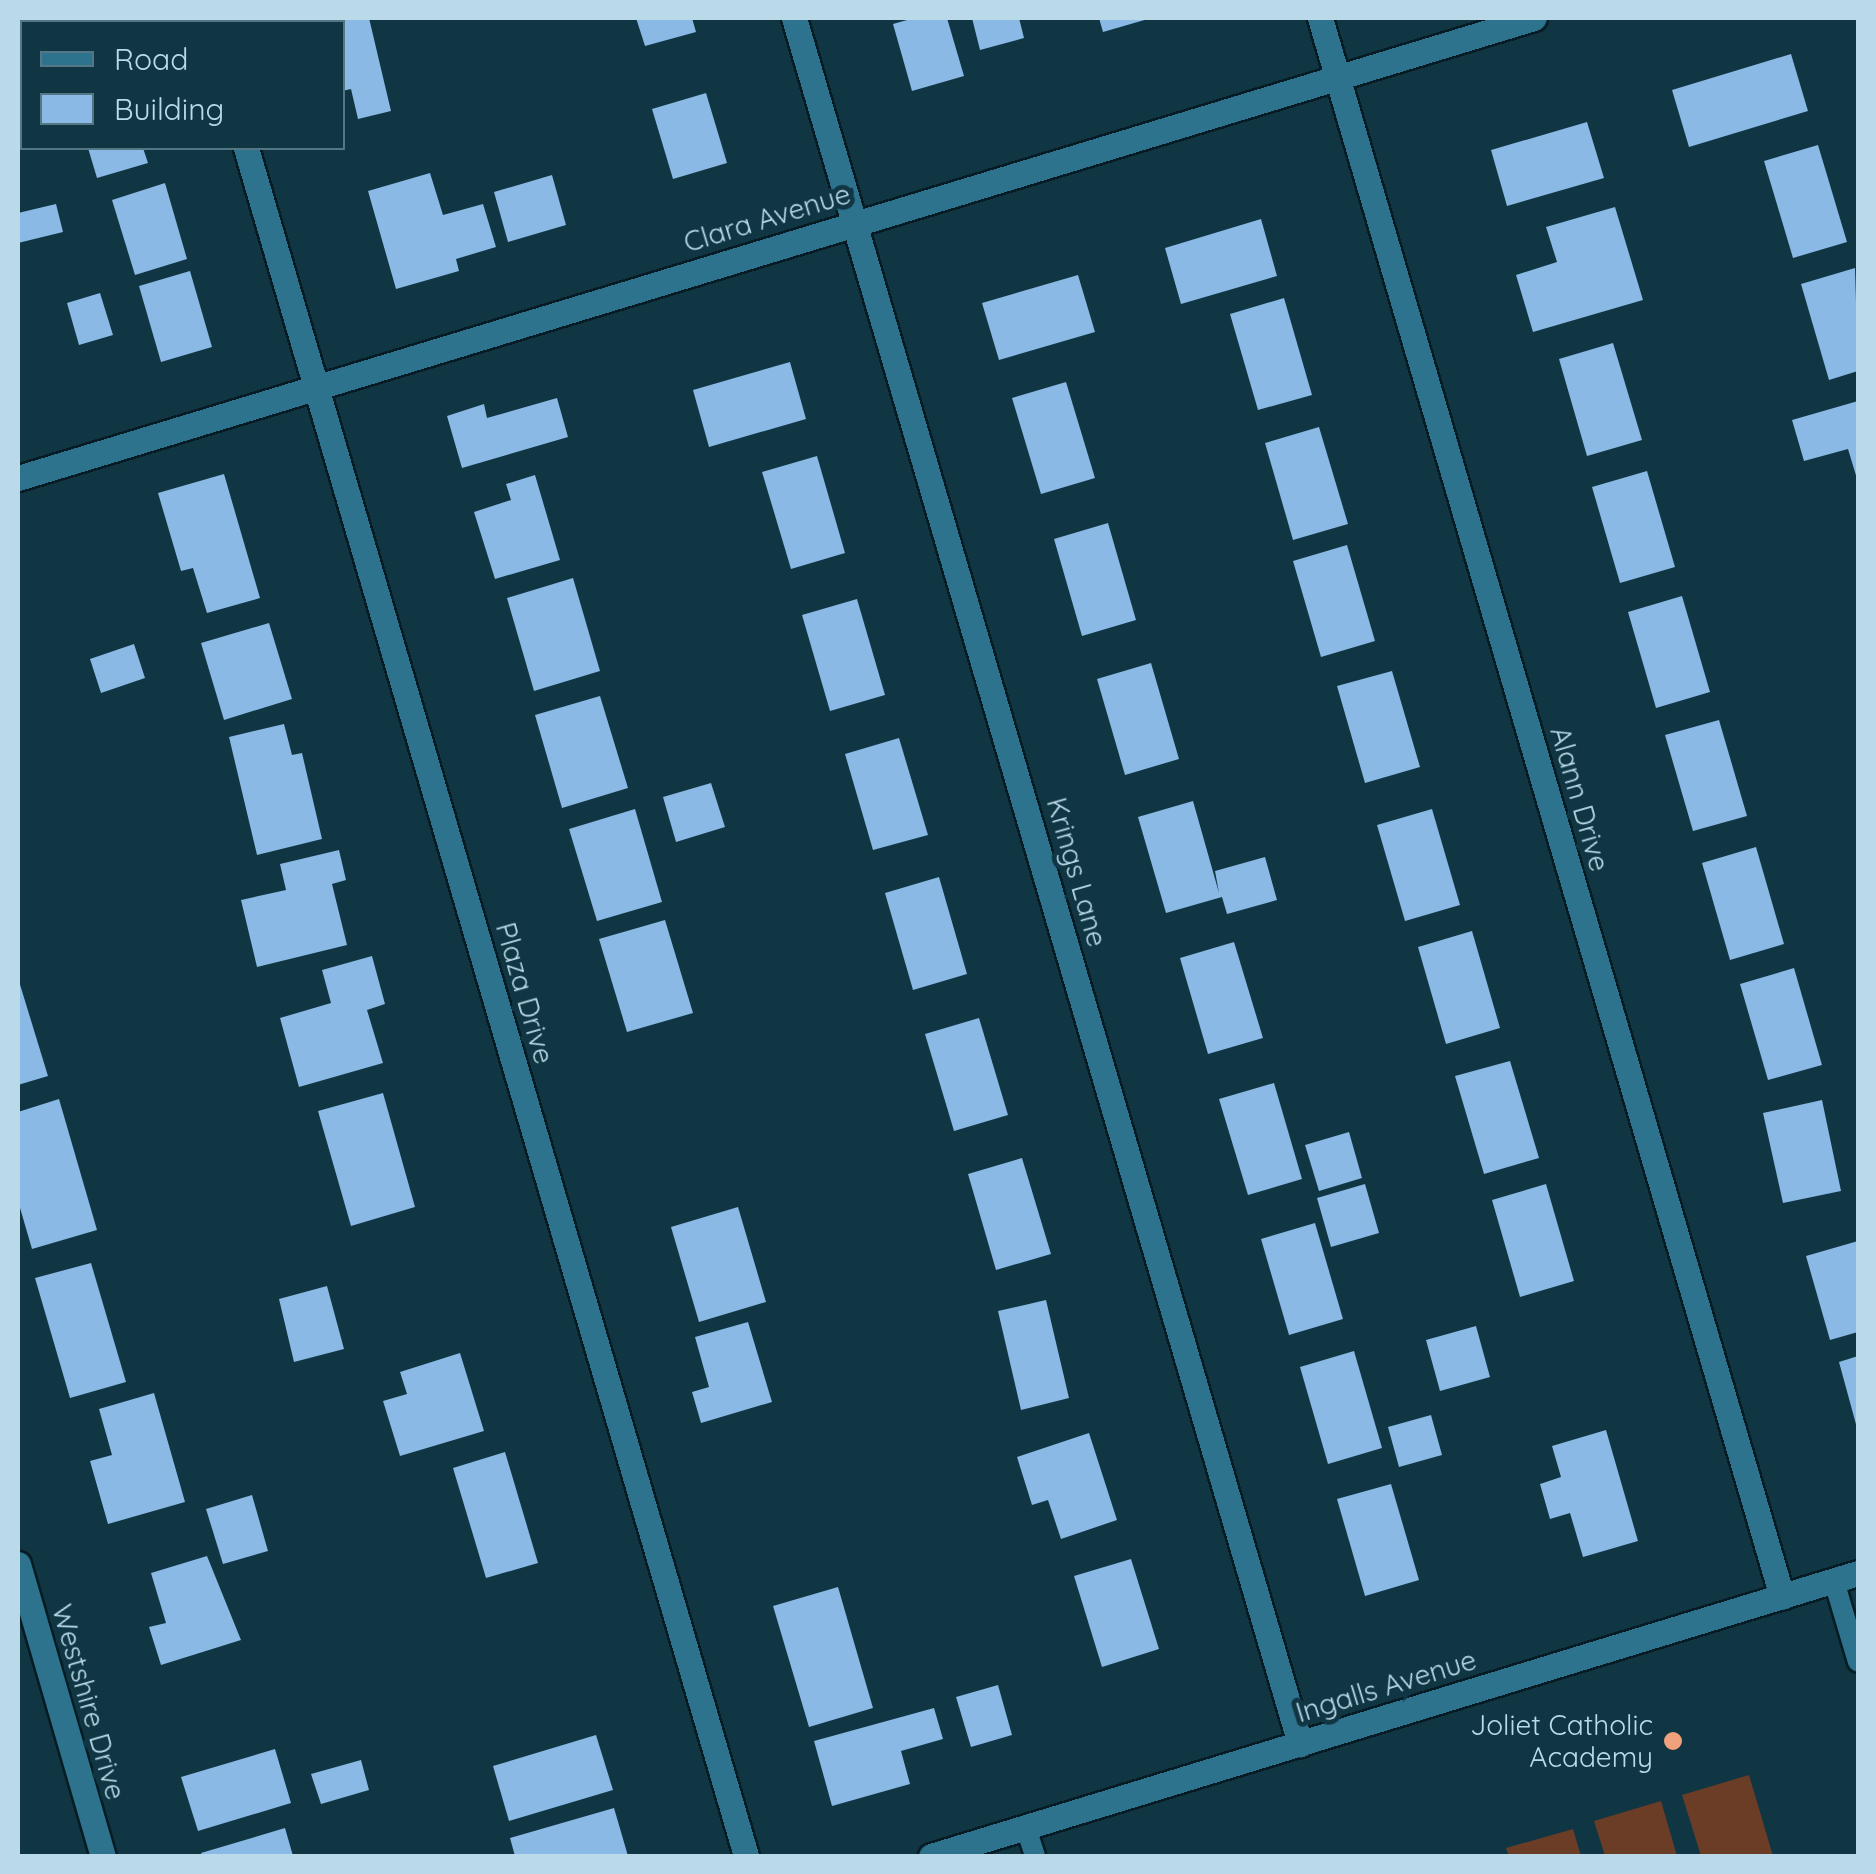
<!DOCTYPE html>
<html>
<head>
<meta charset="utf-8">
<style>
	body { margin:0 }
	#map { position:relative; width:1876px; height:1874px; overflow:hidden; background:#103543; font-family:Quicksand,sans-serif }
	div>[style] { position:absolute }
	.green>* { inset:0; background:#6b3d26 }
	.building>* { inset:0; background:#89b9e4 }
	.roads { filter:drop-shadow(2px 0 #061b23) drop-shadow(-2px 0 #061b23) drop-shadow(0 2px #061b23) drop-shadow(0 -2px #061b23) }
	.service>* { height:20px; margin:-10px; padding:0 10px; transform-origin:10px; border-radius:10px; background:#2d738d }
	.minor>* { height:25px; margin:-12.5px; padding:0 12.5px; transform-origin:12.5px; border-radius:12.5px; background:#2d738d }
	.tertiary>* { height:25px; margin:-12.5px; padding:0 12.5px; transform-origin:12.5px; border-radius:12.5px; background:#2d738d }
	.dots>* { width:28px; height:28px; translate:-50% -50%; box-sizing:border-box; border:5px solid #103543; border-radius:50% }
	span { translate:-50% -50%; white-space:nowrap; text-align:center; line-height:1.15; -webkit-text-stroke:10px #103543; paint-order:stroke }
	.street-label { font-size:28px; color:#badae9 }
	.poi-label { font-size:28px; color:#badae9 }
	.right { translate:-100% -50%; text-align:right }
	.frame { position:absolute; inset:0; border:20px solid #badae9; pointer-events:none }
	.legend { position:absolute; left:20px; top:20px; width:325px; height:130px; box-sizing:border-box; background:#103543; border:2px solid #547785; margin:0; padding:12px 18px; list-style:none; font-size:30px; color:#badae9 }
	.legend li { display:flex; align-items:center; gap:20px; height:50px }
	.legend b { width:50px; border:2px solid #547785 }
</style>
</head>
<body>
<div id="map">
	<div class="green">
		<div style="clip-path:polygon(1749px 1775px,1773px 1856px,1701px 1856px,1682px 1795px)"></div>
		<div style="clip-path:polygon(1661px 1801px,1677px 1856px,1605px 1856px,1594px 1821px)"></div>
		<div style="clip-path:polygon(1573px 1829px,1581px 1856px,1509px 1856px,1506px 1848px)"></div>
	</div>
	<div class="building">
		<div style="clip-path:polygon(35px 18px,95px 18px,96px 22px,36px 22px)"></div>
		<div style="clip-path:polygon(316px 18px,369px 18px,391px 111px,358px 119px,351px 89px,342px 91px,342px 22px)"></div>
		<div style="clip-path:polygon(636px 18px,692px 18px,696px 32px,645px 46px)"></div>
		<div style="clip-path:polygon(914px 18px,947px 18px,964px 76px,912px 91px,893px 24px)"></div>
		<div style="clip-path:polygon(972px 18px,1019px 18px,1024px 38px,980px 50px)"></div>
		<div style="clip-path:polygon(1099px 18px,1148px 18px,1148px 19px,1103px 32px)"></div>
		<div style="clip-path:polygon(22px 38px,22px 99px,18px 100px,18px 39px)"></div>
		<div style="clip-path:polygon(1791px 54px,1808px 111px,1689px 147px,1672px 90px)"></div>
		<div style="clip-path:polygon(706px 93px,727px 163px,673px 179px,652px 109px)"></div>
		<div style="clip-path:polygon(1587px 122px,1604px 178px,1507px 206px,1491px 150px)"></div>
		<div style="clip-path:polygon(1818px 145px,1847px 242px,1793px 258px,1764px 161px)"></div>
		<div style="clip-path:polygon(88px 148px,143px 148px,148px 163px,97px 178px)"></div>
		<div style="clip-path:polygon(430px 173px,443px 215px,483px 204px,496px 247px,456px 259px,459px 271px,396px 289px,368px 191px)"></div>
		<div style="clip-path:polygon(552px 175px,566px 225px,508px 242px,494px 192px)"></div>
		<div style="clip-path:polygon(165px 183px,187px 259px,135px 275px,112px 200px)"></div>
		<div style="clip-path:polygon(56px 204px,63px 232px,18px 243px,18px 213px)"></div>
		<div style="clip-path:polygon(1615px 207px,1643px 300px,1533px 332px,1516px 275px,1557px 262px,1546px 227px)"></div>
		<div style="clip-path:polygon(1261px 219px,1277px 276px,1181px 304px,1165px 248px)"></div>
		<div style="clip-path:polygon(1855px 268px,1858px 371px,1829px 380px,1801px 284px)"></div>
		<div style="clip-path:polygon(190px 271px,212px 347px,161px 362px,139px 286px)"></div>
		<div style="clip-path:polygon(1078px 275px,1095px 332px,999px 360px,982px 303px)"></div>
		<div style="clip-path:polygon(100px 293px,113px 335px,79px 345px,67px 303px)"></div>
		<div style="clip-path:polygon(1284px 298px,1312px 395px,1258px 410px,1230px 314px)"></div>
		<div style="clip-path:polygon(1613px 343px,1642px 440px,1587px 456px,1559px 359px)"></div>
		<div style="clip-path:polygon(790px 362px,806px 419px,709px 447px,693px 390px)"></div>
		<div style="clip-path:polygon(1066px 382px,1095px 478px,1041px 494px,1012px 398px)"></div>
		<div style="clip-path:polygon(557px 398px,568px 437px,462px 468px,447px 416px,484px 404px,487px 418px)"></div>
		<div style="clip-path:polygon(1858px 401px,1858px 482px,1848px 449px,1804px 461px,1792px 420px)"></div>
		<div style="clip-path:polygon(1319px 427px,1348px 524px,1293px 540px,1265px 443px)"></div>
		<div style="clip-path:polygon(817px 456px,845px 553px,791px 569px,762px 472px)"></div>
		<div style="clip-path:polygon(1647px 471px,1675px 567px,1620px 583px,1592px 487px)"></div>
		<div style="clip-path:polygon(224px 474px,260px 598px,207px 613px,193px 568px,181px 571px,158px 493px)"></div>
		<div style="clip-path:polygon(535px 475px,560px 560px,495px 579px,474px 512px,511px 500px,506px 484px)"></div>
		<div style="clip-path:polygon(1108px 523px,1136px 620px,1082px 636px,1054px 539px)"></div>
		<div style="clip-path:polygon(1347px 545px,1375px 641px,1321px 657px,1293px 561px)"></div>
		<div style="clip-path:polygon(573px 578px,600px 671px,534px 691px,507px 598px)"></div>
		<div style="clip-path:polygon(1682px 596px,1710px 692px,1656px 708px,1628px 612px)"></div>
		<div style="clip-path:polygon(857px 599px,885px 695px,830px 711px,802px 615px)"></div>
		<div style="clip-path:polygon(269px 623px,292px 699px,224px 720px,201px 643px)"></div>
		<div style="clip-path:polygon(134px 644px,145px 678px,101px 693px,90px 659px)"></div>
		<div style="clip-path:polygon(1151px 663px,1179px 759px,1125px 775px,1097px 679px)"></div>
		<div style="clip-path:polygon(1392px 671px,1420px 767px,1365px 783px,1337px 686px)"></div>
		<div style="clip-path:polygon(600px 696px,628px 788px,562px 808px,535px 715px)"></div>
		<div style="clip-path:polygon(1719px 720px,1747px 816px,1693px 831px,1665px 735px)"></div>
		<div style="clip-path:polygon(284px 724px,292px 755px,302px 753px,322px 839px,257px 855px,229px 737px)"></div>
		<div style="clip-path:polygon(899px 738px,928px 835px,873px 850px,845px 754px)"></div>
		<div style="clip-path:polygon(711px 783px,725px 827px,676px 842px,663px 797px)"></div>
		<div style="clip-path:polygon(1193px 801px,1219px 893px,1215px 871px,1265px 857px,1277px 900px,1227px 914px,1222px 897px,1166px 913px,1138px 817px)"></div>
		<div style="clip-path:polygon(635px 809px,662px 902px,597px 921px,569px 829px)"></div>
		<div style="clip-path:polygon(1432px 809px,1460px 905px,1405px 921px,1377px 825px)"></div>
		<div style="clip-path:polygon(1756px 847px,1784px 944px,1730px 960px,1702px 863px)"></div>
		<div style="clip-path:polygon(339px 850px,346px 880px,332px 884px,347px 945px,257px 967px,241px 900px,286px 890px,280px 864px)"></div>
		<div style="clip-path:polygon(939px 877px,967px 974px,913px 990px,885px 893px)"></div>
		<div style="clip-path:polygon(665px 920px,693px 1013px,627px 1032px,599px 939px)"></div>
		<div style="clip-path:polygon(1472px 931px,1500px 1028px,1446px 1044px,1418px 947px)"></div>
		<div style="clip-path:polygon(1234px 942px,1263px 1038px,1208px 1054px,1180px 958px)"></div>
		<div style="clip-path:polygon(372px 956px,385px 1004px,367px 1010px,383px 1063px,299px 1087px,280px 1018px,331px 1003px,322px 970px)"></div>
		<div style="clip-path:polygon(1794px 968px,1822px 1065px,1768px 1080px,1740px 984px)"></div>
		<div style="clip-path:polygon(18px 978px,48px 1076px,18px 1085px)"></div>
		<div style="clip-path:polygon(979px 1018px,1008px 1115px,954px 1131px,925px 1034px)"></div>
		<div style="clip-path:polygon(1510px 1061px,1539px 1158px,1484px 1174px,1455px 1076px)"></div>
		<div style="clip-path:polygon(1274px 1083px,1302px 1179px,1248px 1195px,1219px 1099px)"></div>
		<div style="clip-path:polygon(383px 1093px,415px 1207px,351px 1226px,318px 1111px)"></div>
		<div style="clip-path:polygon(59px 1099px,97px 1230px,32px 1249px,18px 1201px,18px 1112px)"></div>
		<div style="clip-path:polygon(1822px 1100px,1841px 1191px,1783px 1203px,1763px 1113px)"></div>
		<div style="clip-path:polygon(1349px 1132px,1362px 1178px,1319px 1191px,1305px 1145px)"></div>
		<div style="clip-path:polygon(1022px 1158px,1051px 1254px,996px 1270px,968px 1174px)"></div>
		<div style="clip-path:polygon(1365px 1184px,1379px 1233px,1331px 1247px,1317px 1198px)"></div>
		<div style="clip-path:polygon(1546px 1184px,1574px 1281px,1520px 1297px,1492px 1200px)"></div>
		<div style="clip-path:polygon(738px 1207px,766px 1302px,699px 1322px,671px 1227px)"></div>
		<div style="clip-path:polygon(1315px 1223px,1343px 1319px,1289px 1335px,1261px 1239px)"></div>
		<div style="clip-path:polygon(1858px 1241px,1858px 1332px,1830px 1340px,1806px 1256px)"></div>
		<div style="clip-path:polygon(91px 1263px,126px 1382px,70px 1398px,35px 1278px)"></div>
		<div style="clip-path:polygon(327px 1286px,344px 1349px,294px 1362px,279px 1299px)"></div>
		<div style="clip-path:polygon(1046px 1300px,1069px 1398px,1021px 1410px,998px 1311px)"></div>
		<div style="clip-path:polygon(748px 1322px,772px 1402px,701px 1423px,692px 1392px,709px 1387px,695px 1337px)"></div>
		<div style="clip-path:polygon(1476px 1326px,1490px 1377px,1440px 1391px,1426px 1340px)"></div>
		<div style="clip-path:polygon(1354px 1351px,1382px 1448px,1328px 1464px,1300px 1367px)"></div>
		<div style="clip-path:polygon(460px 1353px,484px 1431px,400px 1456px,383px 1401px,407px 1394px,400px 1372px)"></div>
		<div style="clip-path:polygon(1858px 1356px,1858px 1428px,1857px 1428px,1839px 1362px)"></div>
		<div style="clip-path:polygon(154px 1393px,185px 1502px,108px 1524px,90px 1461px,112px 1455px,99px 1409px)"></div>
		<div style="clip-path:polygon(1431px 1415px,1442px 1455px,1399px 1467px,1388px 1427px)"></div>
		<div style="clip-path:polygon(1606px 1430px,1638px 1541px,1583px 1557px,1570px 1513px,1550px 1519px,1540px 1484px,1561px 1477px,1552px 1446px)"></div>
		<div style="clip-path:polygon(1089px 1433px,1117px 1520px,1061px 1539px,1048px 1500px,1032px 1505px,1017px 1457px)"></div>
		<div style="clip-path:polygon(505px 1452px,538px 1563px,486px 1578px,453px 1468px)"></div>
		<div style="clip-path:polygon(1391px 1484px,1419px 1580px,1365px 1596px,1337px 1499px)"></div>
		<div style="clip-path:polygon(252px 1495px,268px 1551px,223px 1564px,206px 1509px)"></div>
		<div style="clip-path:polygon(207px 1556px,241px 1640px,161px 1665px,149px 1627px,166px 1623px,151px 1573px)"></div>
		<div style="clip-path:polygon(1131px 1559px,1159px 1649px,1102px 1667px,1074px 1576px)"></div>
		<div style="clip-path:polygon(838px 1587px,873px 1708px,809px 1727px,773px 1606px)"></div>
		<div style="clip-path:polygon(998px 1685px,1012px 1735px,971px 1747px,956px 1697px)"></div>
		<div style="clip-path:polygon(934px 1708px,943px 1739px,901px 1751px,910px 1784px,832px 1806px,814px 1741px)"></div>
		<div style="clip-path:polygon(596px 1735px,613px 1790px,509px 1821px,493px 1766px)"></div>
		<div style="clip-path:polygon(275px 1749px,291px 1803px,198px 1831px,181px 1777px)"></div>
		<div style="clip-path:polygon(361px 1760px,369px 1790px,321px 1804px,311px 1774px)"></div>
		<div style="clip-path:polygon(614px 1808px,628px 1856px,515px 1856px,510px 1838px)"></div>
		<div style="clip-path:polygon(285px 1828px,293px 1856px,202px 1856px,201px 1853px)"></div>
	</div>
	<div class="roads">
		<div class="service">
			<div style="left:1834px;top:1581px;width:84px;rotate:73.5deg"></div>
			<div style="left:1026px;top:1828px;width:29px;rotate:72deg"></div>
		</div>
		<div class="minor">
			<div style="left:207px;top:18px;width:4px;rotate:63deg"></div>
			<div style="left:794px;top:18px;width:1799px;rotate:73.66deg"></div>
			<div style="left:1320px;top:18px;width:1645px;rotate:73.69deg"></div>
			<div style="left:246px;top:148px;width:1780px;rotate:73.68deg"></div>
			<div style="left:18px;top:478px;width:1584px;rotate:-16.88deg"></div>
			<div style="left:18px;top:1564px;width:304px;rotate:73.8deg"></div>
		</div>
		<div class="tertiary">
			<div style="left:931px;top:1856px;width:969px;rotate:-16.98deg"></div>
		</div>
	</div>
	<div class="dots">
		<div style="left:1673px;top:1741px;background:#f1a17b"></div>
	</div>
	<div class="street-label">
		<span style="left:767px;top:218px;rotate:-17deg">Clara Avenue</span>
		<span style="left:1580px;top:799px;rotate:74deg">Alann Drive</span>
		<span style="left:1077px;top:872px;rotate:74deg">Krings Lane</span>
		<span style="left:525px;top:993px;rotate:74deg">Plaza Drive</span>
		<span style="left:1386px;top:1686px;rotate:-17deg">Ingalls Avenue</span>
		<span style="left:89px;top:1702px;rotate:74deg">Westshire Drive</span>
	</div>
	<div class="poi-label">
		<span class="right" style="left:1653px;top:1741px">Joliet Catholic<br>Academy</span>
	</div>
	<div class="frame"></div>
	<ul class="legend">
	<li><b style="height:12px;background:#2d738d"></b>Road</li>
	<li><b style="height:28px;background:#89b9e4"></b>Building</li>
	</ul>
</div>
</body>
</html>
